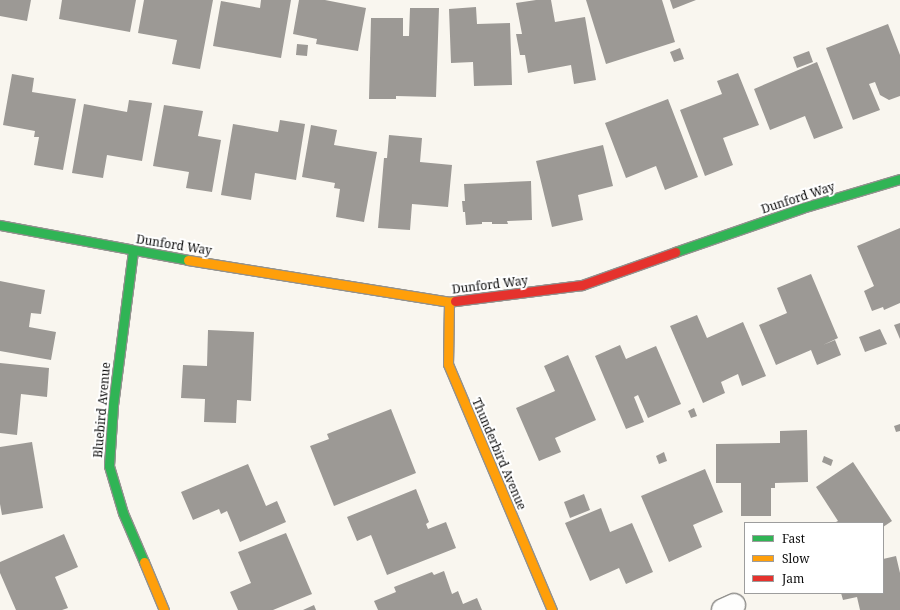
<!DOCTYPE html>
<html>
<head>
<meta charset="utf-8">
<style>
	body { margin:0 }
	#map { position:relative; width:900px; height:610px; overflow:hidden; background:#f9f6ef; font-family:"Noto Serif",serif }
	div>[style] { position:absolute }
	.building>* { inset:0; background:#9c9995 }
	.roads { filter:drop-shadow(1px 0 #92918e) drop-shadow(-1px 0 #92918e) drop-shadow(0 1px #92918e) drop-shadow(0 -1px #92918e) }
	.street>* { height:22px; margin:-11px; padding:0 11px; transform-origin:11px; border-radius:11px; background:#fefefd }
	.fast>* { height:9px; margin:-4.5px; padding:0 4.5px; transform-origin:4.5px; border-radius:4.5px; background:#30b455 }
	.slow>* { height:9px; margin:-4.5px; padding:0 4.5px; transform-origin:4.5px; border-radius:4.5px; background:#ff9f0a }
	.jam>* { height:9px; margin:-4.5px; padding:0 4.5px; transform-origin:4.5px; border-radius:4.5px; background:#e5322d }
	span { translate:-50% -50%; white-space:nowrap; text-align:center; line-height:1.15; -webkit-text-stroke:4px #fff; paint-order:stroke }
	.street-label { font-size:12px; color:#0b0b0b }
	.legend { position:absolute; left:744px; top:522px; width:140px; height:72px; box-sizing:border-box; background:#fff; border:1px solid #9d9d9d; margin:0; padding:5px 7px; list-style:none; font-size:12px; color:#0b0b0b }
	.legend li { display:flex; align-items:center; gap:8px; height:20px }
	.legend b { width:20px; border:1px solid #9d9d9d }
</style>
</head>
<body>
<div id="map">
	<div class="building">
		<div style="clip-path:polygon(0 0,31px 0,27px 21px,0 16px)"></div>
		<div style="clip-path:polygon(62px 0,136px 0,130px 32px,59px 19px)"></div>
		<div style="clip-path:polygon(144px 0,213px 0,200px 69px,172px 64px,177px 40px,138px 33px)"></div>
		<div style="clip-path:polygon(261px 0,291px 0,281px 58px,213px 46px,221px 1px,260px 8px)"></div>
		<div style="clip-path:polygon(299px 0,325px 0,366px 8px,358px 51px,316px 44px,317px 39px,293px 34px)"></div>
		<div style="clip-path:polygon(536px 0,551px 0,555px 22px,585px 17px,596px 80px,574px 84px,571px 65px,528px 73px,525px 55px,520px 55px,516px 34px,522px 34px,516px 3px)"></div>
		<div style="clip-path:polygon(586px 0,662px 0,675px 42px,606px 64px)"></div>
		<div style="clip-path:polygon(670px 0,696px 0,673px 9px)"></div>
		<div style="clip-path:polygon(476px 7px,477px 24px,510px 23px,512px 85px,474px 86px,473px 62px,451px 63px,449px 9px)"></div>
		<div style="clip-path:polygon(410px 8px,439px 8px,436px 97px,396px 96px,396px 99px,369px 99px,371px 18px,403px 18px,403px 36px,409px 36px)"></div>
		<div style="clip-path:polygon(888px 24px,900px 55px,900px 96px,889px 100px,880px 95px,875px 82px,869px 84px,880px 110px,853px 120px,826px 48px)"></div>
		<div style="clip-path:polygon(297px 44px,308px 45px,307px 56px,296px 55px)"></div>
		<div style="clip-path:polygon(680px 48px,684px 59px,674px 62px,670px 52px)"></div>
		<div style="clip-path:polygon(809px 51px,813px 62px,797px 68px,793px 57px)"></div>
		<div style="clip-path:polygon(817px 62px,843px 128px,814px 139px,805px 116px,770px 130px,754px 89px)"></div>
		<div style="clip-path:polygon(738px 73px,759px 125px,723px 138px,733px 165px,705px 176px,680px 110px,722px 94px,717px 81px)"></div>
		<div style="clip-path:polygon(12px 74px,34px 78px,32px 92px,76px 99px,63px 170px,34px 165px,39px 137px,34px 137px,35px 131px,3px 125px)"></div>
		<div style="clip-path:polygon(668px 99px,698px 177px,665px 190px,656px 166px,626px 178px,605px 123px)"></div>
		<div style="clip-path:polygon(129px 100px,152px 103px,142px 161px,107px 155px,103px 178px,72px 173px,84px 104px,127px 112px)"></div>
		<div style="clip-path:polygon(164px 105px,203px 111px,198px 136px,221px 140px,212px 192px,186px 188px,189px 172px,153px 166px)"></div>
		<div style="clip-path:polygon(280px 120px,305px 124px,296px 180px,255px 173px,251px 200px,221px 195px,233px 124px,278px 132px)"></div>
		<div style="clip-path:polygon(311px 125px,337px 130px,334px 145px,377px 152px,364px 222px,336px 217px,340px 189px,334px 188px,335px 183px,302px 177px)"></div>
		<div style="clip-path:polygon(389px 135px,422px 138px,420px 162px,452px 165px,448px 207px,412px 204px,410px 230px,378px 228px,384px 158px,387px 158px)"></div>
		<div style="clip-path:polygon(603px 145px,613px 186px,578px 195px,583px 220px,552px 227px,536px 161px)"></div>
		<div style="clip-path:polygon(531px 181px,532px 220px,507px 221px,508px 224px,492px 224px,492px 222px,482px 222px,482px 224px,466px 225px,465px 212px,463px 212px,462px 201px,465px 201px,464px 184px)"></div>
		<div style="clip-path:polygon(900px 228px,900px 303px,884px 310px,883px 307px,872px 311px,864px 291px,874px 286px,857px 246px)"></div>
		<div style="clip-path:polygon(811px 274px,838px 338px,823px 345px,835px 340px,841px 355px,817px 365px,811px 350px,776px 365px,759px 325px,787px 313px,777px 288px)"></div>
		<div style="clip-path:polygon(0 281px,45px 290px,41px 314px,31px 313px,29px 327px,56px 332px,51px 360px,0 351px)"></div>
		<div style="clip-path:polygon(697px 315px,707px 338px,743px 322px,766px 376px,742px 386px,738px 374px,721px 382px,725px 393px,703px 403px,670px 326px)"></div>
		<div style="clip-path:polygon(900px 323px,900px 339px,894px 325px)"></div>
		<div style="clip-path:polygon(880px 329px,887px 344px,865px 352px,859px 337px)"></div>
		<div style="clip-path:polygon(208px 330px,254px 332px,251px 401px,237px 400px,236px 423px,204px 422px,205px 399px,181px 398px,183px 365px,207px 366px)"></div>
		<div style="clip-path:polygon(620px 345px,626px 359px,656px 346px,681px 404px,648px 418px,638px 395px,634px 397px,644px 422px,626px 429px,595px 356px)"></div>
		<div style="clip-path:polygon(568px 355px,596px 420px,555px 438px,561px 452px,539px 461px,516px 408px,555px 391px,544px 366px)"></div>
		<div style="clip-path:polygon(0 363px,49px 368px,47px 397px,21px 394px,17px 435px,0 433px)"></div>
		<div style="clip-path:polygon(694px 408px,697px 416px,691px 418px,688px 411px)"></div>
		<div style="clip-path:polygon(391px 409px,416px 473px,334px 506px,310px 446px,329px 439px,327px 434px)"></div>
		<div style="clip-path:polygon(900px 424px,900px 431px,896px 432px,894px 426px)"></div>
		<div style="clip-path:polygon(807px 430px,808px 482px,775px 483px,775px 488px,771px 488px,771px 516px,741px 516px,741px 483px,716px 483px,716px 444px,780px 443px,780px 431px)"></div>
		<div style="clip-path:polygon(32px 442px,43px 508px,2px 515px,0 504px,0 447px)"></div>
		<div style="clip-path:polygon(664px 452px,667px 461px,659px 464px,656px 456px)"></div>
		<div style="clip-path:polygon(824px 456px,833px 460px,831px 466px,822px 462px)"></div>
		<div style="clip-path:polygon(853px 462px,892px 521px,883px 527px,883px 523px,834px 523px,838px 521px,816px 487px)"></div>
		<div style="clip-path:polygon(248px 464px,266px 506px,277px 501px,286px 522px,240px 542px,227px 511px,221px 514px,219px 509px,193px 520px,181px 492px)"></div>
		<div style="clip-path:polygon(705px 469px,723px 512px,693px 525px,702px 547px,669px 562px,641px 496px)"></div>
		<div style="clip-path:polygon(416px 489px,429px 522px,426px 524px,428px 529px,446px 522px,456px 548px,387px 575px,371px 535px,357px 541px,347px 517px)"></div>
		<div style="clip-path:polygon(584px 494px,590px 510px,570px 518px,564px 502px)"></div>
		<div style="clip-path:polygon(601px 508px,610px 532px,632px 523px,653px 572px,626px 584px,619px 568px,590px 581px,565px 523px)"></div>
		<div style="clip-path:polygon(286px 533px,312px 594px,273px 610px,238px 610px,230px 592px,251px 583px,238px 552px)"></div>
		<div style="clip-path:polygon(64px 534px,78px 567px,55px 577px,68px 608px,62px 610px,16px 610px,0 573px,0 562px)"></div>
		<div style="clip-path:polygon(896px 556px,900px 573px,900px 610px,860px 610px,857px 597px,843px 600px,841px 593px,883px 593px,883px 559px)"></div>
		<div style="clip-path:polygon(444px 571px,452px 594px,458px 591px,463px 604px,477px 598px,482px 610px,378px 610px,374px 601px,396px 592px,394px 587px,432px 572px,434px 575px)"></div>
		<div style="clip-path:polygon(314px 605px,316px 610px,303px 610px)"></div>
	</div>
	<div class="roads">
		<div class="street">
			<div style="left:723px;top:610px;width:12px;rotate:-24deg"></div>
		</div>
		<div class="fast">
			<div style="left:0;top:225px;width:191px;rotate:10.5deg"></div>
			<div style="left:133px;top:251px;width:155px;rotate:97.4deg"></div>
			<div style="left:113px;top:405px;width:61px;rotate:93.8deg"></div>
			<div style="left:109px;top:466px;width:49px;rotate:73.4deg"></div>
			<div style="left:123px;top:513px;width:53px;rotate:66.8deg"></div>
			<div style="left:675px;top:252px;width:134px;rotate:-19.1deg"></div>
			<div style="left:802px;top:208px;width:102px;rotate:-16.5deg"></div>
		</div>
		<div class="slow">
			<div style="left:188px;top:260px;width:264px;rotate:9.1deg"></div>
			<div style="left:449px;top:302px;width:6px;rotate:-9deg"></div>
			<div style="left:449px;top:302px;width:62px;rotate:90.9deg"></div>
			<div style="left:448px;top:364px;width:267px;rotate:67.1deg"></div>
			<div style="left:144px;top:562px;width:52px;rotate:67.4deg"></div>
		</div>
		<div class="jam">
			<div style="left:455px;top:301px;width:128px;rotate:-7.2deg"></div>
			<div style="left:582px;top:285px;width:99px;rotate:-19.5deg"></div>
		</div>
	</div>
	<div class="street-label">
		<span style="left:798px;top:198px;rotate:-18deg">Dunford Way</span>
		<span style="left:174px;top:245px;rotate:9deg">Dunford Way</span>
		<span style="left:490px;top:285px;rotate:-7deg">Dunford Way</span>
		<span style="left:102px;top:410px;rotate:-85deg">Bluebird Avenue</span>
		<span style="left:499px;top:454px;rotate:67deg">Thunderbird Avenue</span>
	</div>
	<ul class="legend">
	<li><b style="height:5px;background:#30b455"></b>Fast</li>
	<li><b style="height:5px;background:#ff9f0a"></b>Slow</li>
	<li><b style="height:5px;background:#e5322d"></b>Jam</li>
	</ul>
</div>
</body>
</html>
